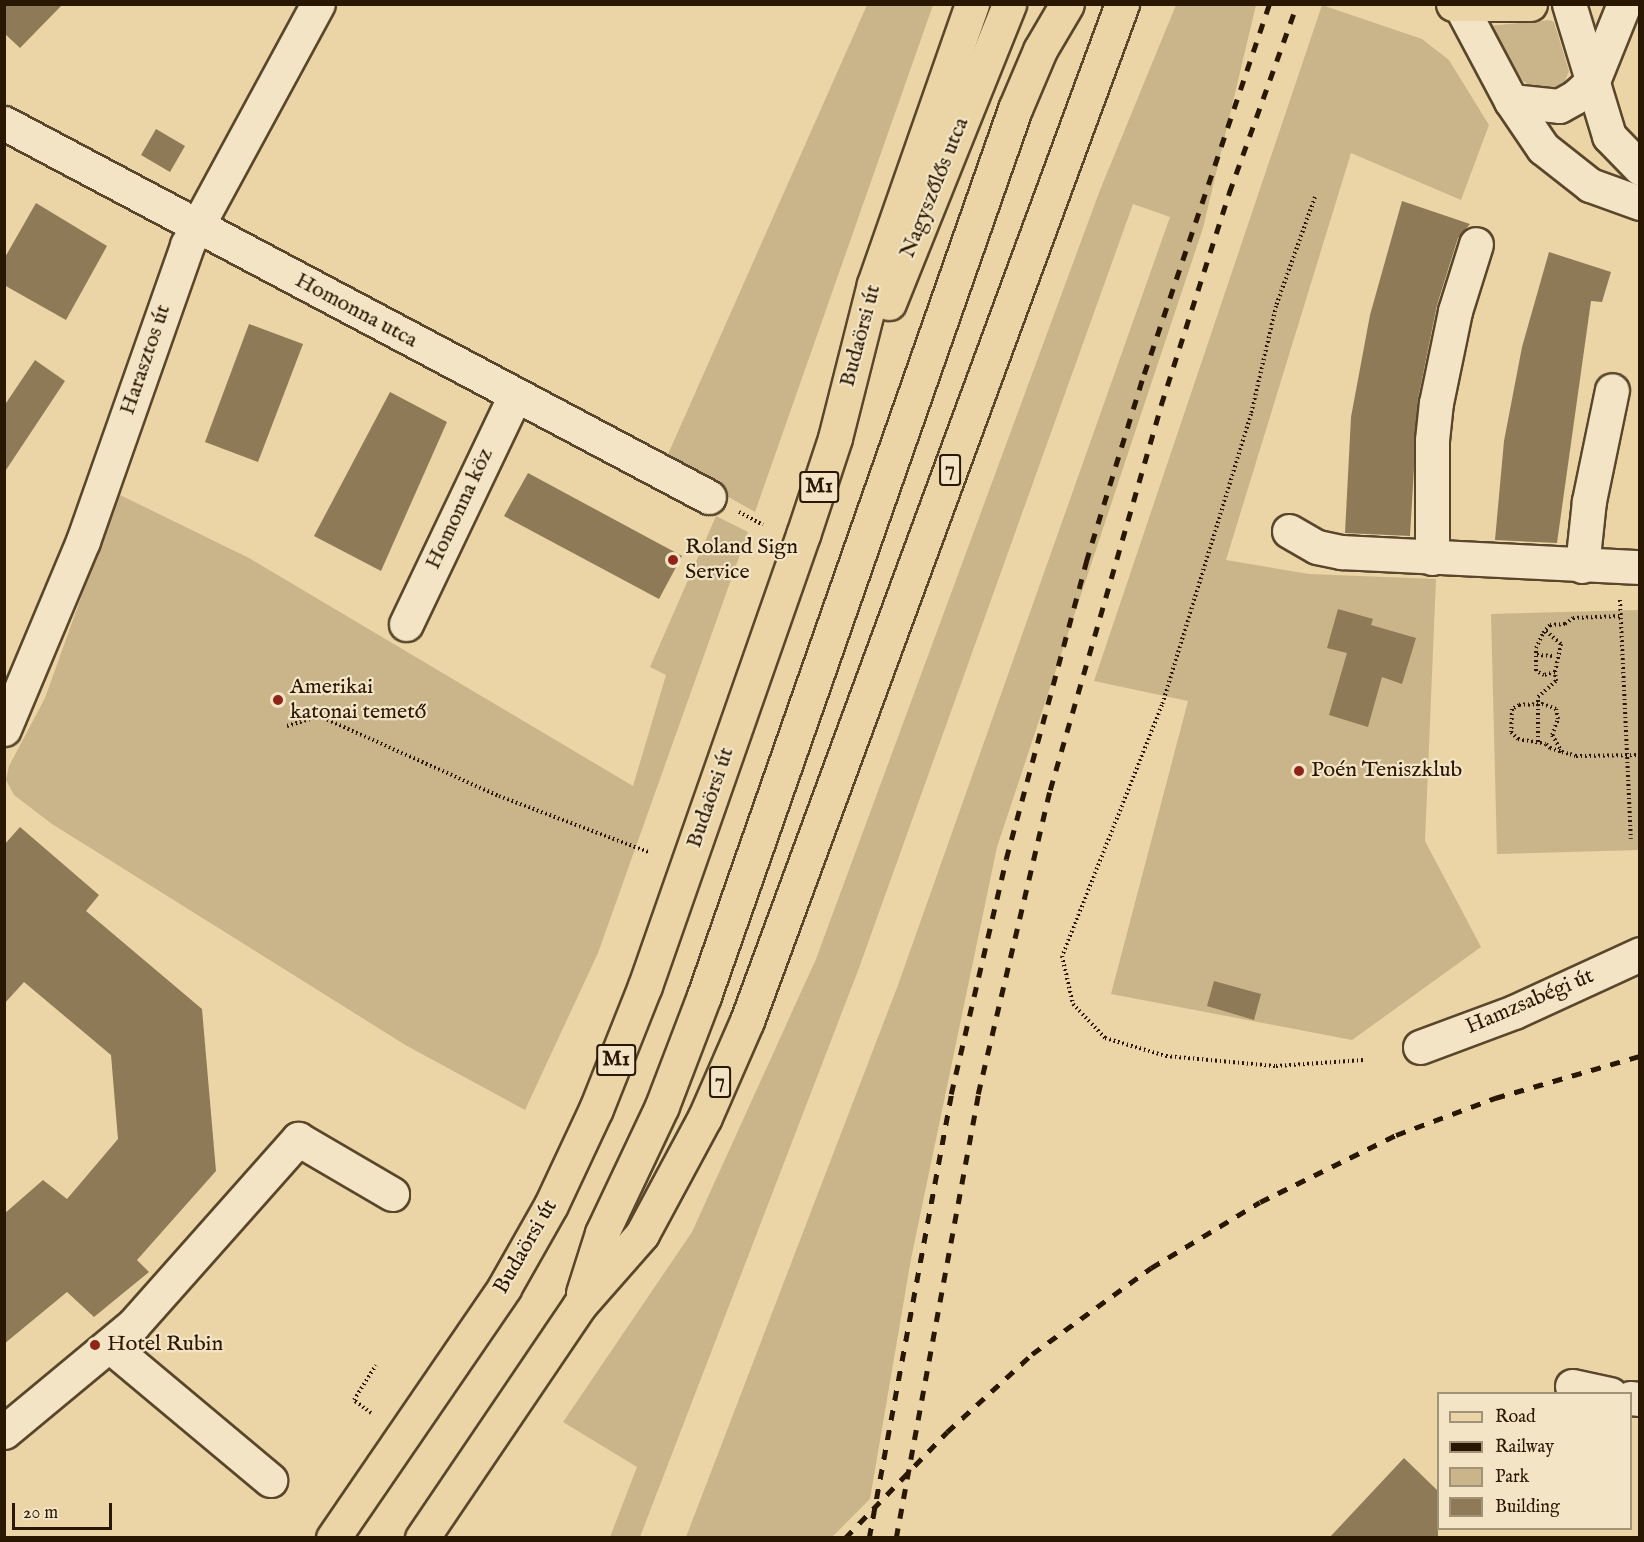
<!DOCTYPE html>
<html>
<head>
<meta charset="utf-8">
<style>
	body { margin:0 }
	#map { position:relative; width:1644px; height:1542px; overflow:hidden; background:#ebd5a6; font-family:"IM FELL English",serif }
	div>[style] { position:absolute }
	.green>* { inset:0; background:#cab58a }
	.building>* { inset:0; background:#8e7a57 }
	.path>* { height:4px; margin-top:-2px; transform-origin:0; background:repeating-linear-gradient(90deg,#291702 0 1.5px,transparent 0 4.5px) }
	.roads { filter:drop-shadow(2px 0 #5a462b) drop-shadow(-2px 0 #5a462b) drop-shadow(0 2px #5a462b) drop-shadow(0 -2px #5a462b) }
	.minor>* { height:33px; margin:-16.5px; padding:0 16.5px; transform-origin:16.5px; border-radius:16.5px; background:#f2e4c5 }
	.major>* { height:33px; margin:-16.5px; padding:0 16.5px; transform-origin:16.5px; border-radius:16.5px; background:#ebd5a6 }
	.rail>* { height:4.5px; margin-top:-2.25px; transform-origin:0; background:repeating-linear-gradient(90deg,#291702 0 10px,transparent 0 20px) }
	.dots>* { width:16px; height:16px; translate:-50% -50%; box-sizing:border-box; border:3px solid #f2e4c5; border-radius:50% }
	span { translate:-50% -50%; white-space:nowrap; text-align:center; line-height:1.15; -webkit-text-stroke:4.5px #f2e4c5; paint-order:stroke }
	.shield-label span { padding:2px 4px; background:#f2e4c5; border:2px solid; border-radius:4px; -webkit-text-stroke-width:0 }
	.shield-label { font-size:21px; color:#291702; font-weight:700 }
	.street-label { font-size:22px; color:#291702 }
	.poi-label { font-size:22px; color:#291702 }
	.left { translate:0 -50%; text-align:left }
	.frame { position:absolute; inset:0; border:6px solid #291702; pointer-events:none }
	.legend { position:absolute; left:1437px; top:1392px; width:195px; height:138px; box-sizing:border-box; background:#f2e4c5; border:2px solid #a29277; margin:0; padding:8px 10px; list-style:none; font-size:18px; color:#291702 }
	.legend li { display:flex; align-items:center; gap:12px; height:30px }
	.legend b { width:30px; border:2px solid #a29277 }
	.scale { position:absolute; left:12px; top:1503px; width:100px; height:27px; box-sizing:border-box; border:3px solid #291702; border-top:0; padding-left:8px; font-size:18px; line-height:21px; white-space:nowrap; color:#291702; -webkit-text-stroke:4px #f2e4c5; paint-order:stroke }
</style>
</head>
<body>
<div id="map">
	<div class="green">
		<div style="clip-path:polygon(867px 5px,933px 5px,755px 512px,665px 461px)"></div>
		<div style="clip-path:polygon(1176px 5px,1256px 5px,1203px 228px,997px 847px,911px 1259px,870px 1499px,832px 1537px,686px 1537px,898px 985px,1170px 217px,1133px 204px,859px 968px,640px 1537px,610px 1537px,637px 1467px,563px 1422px,692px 1232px,816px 959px,1100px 190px)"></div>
		<div style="clip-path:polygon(1322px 5px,1422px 39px,1449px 60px,1489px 125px,1461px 200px,1351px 153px,1226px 560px,1309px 574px,1436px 579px,1425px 841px,1481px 947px,1352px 1040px,1111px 994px,1188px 701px,1094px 681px)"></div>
		<div style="clip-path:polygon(1550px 20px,1554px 22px,1569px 71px,1565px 81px,1555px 88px,1533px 88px,1523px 81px,1489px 26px)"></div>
		<div style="clip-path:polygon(118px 494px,249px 558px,633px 786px,666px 675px,650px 667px,716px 516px,748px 532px,598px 953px,525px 1110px,407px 1046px,52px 824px,14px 795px,6px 780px,9px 766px,45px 698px)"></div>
		<div style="clip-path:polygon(1639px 610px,1639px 850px,1497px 854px,1491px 614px)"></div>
	</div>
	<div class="building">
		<div style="clip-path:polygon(4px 4px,63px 4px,20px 48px,4px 33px)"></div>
		<div style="clip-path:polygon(156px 129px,185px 146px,170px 172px,141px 155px)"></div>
		<div style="clip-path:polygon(1402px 201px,1470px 224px,1458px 238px,1437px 305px,1418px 399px,1410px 536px,1345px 533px,1351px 417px,1370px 315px)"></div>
		<div style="clip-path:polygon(36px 203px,107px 246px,66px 320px,4px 285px,4px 259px)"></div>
		<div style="clip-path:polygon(1549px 252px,1611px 272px,1602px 302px,1591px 301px,1557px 543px,1495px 540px,1504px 441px,1522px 347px)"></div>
		<div style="clip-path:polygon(249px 324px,303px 344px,258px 462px,205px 442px)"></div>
		<div style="clip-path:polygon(35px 360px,65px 381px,4px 473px,4px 406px)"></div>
		<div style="clip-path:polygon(390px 392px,447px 422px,381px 571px,314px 536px)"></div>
		<div style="clip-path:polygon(528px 473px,682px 556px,659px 599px,504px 516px)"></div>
		<div style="clip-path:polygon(1338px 609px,1373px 619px,1371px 625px,1416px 638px,1402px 684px,1382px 677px,1368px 727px,1329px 715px,1347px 653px,1327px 648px)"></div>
		<div style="clip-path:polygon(20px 827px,99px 895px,86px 911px,202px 1009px,216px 1171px,137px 1260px,149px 1272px,94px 1317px,67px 1292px,4px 1344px,4px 1214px,43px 1180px,67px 1199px,118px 1139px,111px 1055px,24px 982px,4px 1004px,4px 845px)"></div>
		<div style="clip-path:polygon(1214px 981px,1261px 994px,1254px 1020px,1207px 1006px)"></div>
		<div style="clip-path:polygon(1404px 1458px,1438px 1491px,1438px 1538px,1329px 1538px)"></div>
	</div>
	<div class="path">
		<div style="left:1315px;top:197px;width:116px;rotate:109.7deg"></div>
		<div style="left:1276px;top:306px;width:111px;rotate:103deg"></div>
		<div style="left:1251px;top:414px;width:304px;rotate:107deg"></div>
		<div style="left:1162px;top:705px;width:270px;rotate:111.7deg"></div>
		<div style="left:1062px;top:956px;width:49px;rotate:77.1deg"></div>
		<div style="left:1073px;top:1004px;width:47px;rotate:46.7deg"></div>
		<div style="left:1105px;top:1038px;width:64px;rotate:16.4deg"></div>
		<div style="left:1166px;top:1056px;width:110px;rotate:5.2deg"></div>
		<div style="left:1276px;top:1066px;width:88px;rotate:-3.9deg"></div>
		<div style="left:739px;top:512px;width:27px;rotate:28deg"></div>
		<div style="left:1620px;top:600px;width:239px;rotate:87.4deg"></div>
		<div style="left:1546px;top:631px;width:20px;rotate:41deg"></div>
		<div style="left:1561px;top:644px;width:29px;rotate:102deg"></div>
		<div style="left:1555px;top:672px;width:11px;rotate:165deg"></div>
		<div style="left:1544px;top:675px;width:9px;rotate:-153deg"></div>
		<div style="left:1536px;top:671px;width:23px;rotate:-90deg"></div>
		<div style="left:1536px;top:648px;width:17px;rotate:-65deg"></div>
		<div style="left:1543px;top:633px;width:11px;rotate:-49deg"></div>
		<div style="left:1550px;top:625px;width:15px;rotate:-4deg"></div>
		<div style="left:1565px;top:624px;width:10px;rotate:-37deg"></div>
		<div style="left:1573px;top:618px;width:48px;rotate:-2.4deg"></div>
		<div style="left:1537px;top:655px;width:18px;rotate:3deg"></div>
		<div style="left:287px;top:726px;width:34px;rotate:-17deg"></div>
		<div style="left:319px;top:716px;width:197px;rotate:24deg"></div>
		<div style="left:499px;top:796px;width:160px;rotate:20.5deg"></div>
		<div style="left:1538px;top:742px;width:45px;rotate:-90deg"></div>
		<div style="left:1538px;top:697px;width:24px;rotate:-42deg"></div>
		<div style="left:1556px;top:681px;width:9px;rotate:-96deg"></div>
		<div style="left:1562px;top:752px;width:20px;rotate:-120deg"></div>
		<div style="left:1552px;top:735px;width:17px;rotate:-69deg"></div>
		<div style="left:1558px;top:719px;width:10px;rotate:-101deg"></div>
		<div style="left:1556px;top:709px;width:14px;rotate:-159deg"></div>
		<div style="left:1543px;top:704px;width:24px;rotate:178deg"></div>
		<div style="left:1519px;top:705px;width:8px;rotate:150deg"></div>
		<div style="left:1512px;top:709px;width:23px;rotate:92deg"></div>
		<div style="left:1511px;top:732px;width:10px;rotate:45deg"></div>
		<div style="left:1518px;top:739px;width:28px;rotate:10deg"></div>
		<div style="left:1546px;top:744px;width:6px;rotate:45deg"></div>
		<div style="left:1550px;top:748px;width:13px;rotate:18deg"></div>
		<div style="left:1562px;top:752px;width:8px;rotate:14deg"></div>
		<div style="left:1570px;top:754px;width:6px;rotate:18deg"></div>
		<div style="left:1576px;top:756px;width:64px;rotate:-0.9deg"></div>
		<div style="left:371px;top:1413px;width:21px;rotate:-143deg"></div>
		<div style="left:354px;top:1400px;width:41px;rotate:-57.8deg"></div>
	</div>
	<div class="roads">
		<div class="minor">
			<div style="left:1569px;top:4px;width:138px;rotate:73.1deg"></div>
			<div style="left:1609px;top:136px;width:45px;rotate:45.9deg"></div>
			<div style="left:1460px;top:5px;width:109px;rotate:62deg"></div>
			<div style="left:1511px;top:101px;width:57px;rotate:55.8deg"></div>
			<div style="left:1543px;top:148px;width:60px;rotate:38.2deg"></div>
			<div style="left:1590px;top:185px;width:53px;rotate:19.8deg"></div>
			<div style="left:1511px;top:101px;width:48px;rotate:5.9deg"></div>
			<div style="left:1559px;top:106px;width:18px;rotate:-29deg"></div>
			<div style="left:1575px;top:97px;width:24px;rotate:-42deg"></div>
			<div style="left:1593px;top:81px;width:83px;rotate:-68.1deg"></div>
			<div style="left:4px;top:123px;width:798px;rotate:27.95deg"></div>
			<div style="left:1289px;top:531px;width:32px;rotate:30deg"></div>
			<div style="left:1317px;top:547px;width:25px;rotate:12deg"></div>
			<div style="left:1341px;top:552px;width:299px;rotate:2.9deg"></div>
			<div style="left:1432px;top:558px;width:118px;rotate:-90deg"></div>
			<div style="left:1432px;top:440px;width:37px;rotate:-84deg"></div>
			<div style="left:1436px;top:403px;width:94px;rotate:-78.3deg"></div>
			<div style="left:1455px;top:311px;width:70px;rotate:-72.6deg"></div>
			<div style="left:1582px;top:566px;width:65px;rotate:-83.9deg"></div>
			<div style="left:1589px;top:501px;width:113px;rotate:-78.3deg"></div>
			<div style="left:406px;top:624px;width:254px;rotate:-64.5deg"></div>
			<div style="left:4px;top:729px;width:204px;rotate:-67.2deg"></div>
			<div style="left:83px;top:541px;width:314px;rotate:-70.6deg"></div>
			<div style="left:187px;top:245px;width:274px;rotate:-61.5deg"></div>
			<div style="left:1420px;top:1047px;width:100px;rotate:-20.4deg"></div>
			<div style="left:1514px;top:1012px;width:139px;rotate:-24.7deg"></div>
			<div style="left:110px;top:1346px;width:209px;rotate:39.9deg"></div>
			<div style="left:1572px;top:1386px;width:39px;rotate:12deg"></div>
			<div style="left:1630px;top:1398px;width:10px;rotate:6deg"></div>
			<div style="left:4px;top:1432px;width:168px;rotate:-39.7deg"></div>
			<div style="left:133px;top:1325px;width:249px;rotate:-48.4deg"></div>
			<div style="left:298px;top:1139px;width:109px;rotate:30.3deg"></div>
		</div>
		<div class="major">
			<div style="left:1453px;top:4px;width:77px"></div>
			<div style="left:889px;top:303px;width:322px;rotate:-68.1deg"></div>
			<div style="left:583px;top:1293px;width:63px;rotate:-72.4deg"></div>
			<div style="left:602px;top:1233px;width:140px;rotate:-64.7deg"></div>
			<div style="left:662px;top:1106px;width:118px;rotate:-69.1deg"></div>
			<div style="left:704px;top:996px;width:940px;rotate:-70.68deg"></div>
			<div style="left:1015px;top:109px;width:64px;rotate:-67deg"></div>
			<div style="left:1040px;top:50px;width:53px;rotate:-59.6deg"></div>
			<div style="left:333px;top:1538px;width:303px;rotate:-55.6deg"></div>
			<div style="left:504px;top:1288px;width:95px;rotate:-60.5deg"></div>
			<div style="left:551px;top:1205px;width:106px;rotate:-64.9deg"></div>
			<div style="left:596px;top:1109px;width:132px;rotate:-68.3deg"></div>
			<div style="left:645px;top:986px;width:478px;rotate:-70.7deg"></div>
			<div style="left:803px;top:535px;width:102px;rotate:-71.7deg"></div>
			<div style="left:835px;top:438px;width:159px;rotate:-75.8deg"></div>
			<div style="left:874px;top:284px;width:297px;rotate:-70.7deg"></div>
			<div style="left:422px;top:1538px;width:280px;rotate:-55.9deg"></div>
			<div style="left:579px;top:1306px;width:96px;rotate:-48.8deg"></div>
			<div style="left:642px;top:1234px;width:133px;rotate:-61.7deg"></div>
			<div style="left:705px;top:1117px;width:105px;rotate:-66.4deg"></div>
			<div style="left:747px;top:1021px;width:1084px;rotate:-69.76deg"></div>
		</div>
	</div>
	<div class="rail">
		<div style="left:845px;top:1538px;width:147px;rotate:-46.1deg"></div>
		<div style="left:947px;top:1432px;width:115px;rotate:-42.5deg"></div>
		<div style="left:1032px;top:1354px;width:147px;rotate:-35.9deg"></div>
		<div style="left:1151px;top:1268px;width:127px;rotate:-31.2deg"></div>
		<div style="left:1260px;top:1202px;width:152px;rotate:-26.2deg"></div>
		<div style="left:1396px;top:1135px;width:106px;rotate:-20.5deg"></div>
		<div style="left:1495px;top:1098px;width:151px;rotate:-16.2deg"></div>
		<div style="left:869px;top:1538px;width:452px;rotate:-79.5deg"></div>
		<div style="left:951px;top:1094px;width:241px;rotate:-76.8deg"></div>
		<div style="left:1006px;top:859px;width:308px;rotate:-74.9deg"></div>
		<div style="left:1086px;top:562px;width:197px;rotate:-72.9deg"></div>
		<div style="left:1144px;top:374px;width:391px;rotate:-71.3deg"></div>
		<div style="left:896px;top:1538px;width:452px;rotate:-79.5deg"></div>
		<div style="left:978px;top:1094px;width:312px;rotate:-76.7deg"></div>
		<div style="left:1050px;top:790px;width:401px;rotate:-73.9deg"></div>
		<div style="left:1161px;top:405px;width:223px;rotate:-72.2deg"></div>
		<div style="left:1229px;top:193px;width:201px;rotate:-70.2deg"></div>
	</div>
	<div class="dots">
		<div style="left:673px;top:560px;background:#8f2418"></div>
		<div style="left:278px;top:700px;background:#8f2418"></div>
		<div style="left:1299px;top:771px;background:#8f2418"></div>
		<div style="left:95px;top:1345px;background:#8f2418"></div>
	</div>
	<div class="shield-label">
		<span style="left:950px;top:470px">7</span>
		<span style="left:819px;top:487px">M1</span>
		<span style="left:616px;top:1060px">M1</span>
		<span style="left:720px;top:1082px">7</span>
	</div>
	<div class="street-label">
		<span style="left:935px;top:188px;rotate:-68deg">Nagyszőlős utca</span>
		<span style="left:356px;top:311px;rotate:28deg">Homonna utca</span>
		<span style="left:861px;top:336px;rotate:-75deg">Budaörsi út</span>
		<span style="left:146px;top:360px;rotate:-71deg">Harasztos út</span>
		<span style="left:460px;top:509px;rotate:-65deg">Homonna köz</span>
		<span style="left:711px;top:798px;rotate:-71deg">Budaörsi út</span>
		<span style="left:1530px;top:1002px;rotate:-23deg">Hamzsabégi út</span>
		<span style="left:526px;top:1247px;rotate:-60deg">Budaörsi út</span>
	</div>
	<div class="poi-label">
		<span class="left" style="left:685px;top:560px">Roland Sign<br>Service</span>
		<span class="left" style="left:290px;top:700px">Amerikai<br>katonai temető</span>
		<span class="left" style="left:1311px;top:771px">Poén Teniszklub</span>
		<span class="left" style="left:107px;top:1345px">Hotel Rubin</span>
	</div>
	<div class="frame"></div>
	<ul class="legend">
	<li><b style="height:8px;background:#ebd5a6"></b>Road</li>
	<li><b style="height:8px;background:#291702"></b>Railway</li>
	<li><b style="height:16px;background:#cab58a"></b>Park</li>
	<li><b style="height:16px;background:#8e7a57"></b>Building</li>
	</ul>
	<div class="scale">20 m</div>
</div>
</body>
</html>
